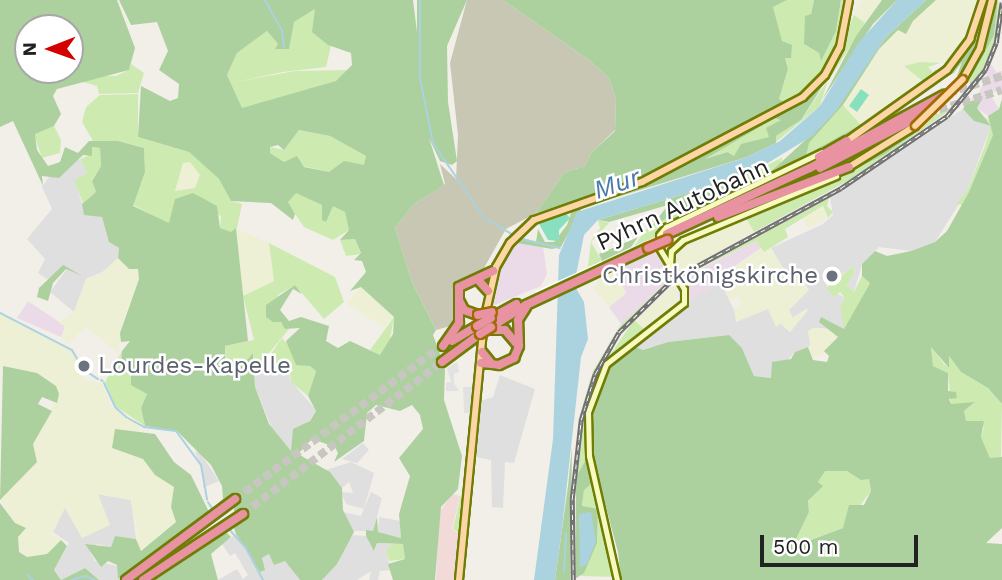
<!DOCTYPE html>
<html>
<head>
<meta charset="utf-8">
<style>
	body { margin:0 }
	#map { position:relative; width:1002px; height:580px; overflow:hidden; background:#f2efe9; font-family:"Work Sans",sans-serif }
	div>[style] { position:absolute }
	.residential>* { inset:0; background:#e0dfdf }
	.commercial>* { inset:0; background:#f2dad9 }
	.industrial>* { inset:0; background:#ebdbe8 }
	.construction>* { inset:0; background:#c7c7b4 }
	.farmland>* { inset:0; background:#eef0d5 }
	.grass>* { inset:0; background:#cdebb0 }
	.forest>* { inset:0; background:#add19e }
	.pitch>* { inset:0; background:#88e0be }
	.parking>* { inset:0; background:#e2e2e2 }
	.water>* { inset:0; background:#aad3df }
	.pier>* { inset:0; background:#fff }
	.stream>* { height:2px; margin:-1px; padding:0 1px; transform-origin:1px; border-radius:1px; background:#aad3df }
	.motorway-tunnel>* { height:8px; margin-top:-4px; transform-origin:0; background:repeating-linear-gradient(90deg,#c8c6c1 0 8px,transparent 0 12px) }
	.roads { filter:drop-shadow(2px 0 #707d05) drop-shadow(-2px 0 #707d05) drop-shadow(0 2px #707d05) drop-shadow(0 -2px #707d05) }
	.secondary>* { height:5px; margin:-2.5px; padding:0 2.5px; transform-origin:2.5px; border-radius:2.5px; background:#f7fabf }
	.primary>* { height:6px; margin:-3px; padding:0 3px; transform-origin:3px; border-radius:3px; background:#fcd6a4 }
	.motorway>* { height:8px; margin:-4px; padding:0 4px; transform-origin:4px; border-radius:4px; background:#e892a2 }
	.rail>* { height:4.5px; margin-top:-2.25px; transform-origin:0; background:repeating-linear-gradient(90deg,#fff 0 5px,#707070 0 10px); box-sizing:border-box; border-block:2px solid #707070 }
	.bridges { filter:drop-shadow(2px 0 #a06b00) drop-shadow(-2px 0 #a06b00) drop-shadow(0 2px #a06b00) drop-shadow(0 -2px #a06b00) }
	.primary-bridge>* { height:6px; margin:-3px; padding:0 3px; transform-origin:3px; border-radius:3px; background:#fcd6a4 }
	.motorway-bridge>* { height:8px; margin:-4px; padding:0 4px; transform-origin:4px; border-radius:4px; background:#e892a2 }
	.dots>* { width:19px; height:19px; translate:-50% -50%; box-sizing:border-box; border:4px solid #fff; border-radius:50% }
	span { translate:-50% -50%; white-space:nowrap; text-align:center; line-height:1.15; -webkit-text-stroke:5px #fff; paint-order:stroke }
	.street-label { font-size:24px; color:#222 }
	.worship-label { font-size:24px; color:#5b616d }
	.right { translate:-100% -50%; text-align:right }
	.left { translate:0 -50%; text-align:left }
	.water-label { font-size:26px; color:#4a7aab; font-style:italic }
	.north { position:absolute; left:14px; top:14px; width:70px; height:70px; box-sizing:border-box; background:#fff; border:2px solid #a7a7a7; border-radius:50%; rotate:269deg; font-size:19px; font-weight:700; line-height:28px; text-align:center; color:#222 }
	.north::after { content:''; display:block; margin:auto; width:24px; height:32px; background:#d40000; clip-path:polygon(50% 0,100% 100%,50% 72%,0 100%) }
	.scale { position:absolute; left:760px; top:535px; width:158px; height:32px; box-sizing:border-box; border:4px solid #222; border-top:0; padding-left:9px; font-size:21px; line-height:24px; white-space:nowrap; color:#222; -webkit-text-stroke:5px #fff; paint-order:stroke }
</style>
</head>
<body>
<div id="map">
	<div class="residential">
		<div style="clip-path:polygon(963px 109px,974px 121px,991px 126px,967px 191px,935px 242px,911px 251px,879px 247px,862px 264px,854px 292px,847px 285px,855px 271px,852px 267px,837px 278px,833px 267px,824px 271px,827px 287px,845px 298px,844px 329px,820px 322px,829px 329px,813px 328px,813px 345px,795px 352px,771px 378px,754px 376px,742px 348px,728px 335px,668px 342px,642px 350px,633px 346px,634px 338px,657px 320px,720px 281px,735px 312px,768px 309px,777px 326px,780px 323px,790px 332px,808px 308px,792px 318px,789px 310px,808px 290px,791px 282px,771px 248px,823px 224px,833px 215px,830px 197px)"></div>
		<div style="clip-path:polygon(80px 159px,87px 173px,75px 180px,82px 204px,102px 217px,110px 242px,119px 248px,118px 258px,107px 270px,86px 279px,74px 312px,50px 292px,67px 269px,83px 275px,68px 268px,47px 279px,38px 273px,45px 259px,27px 239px,52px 209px,42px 187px,51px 174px)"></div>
		<div style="clip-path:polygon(268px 358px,276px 371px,289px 364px,290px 380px,316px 410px,292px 452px,273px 431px,255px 387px,254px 368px)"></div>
		<div style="clip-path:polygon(500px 375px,535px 389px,514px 463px,505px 462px,503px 508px,492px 507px,491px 460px,476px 457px,481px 401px,493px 397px)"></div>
		<div style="clip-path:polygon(363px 443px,369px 450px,357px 463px,342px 459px)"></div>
		<div style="clip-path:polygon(199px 451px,219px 481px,203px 488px,203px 470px,195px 452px)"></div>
		<div style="clip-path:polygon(351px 462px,374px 473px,364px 509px,346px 504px,341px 492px,353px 493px,349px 482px,342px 488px,326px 470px)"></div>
		<div style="clip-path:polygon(371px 492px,382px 498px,373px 531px,351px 531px,343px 512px,361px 516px)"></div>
		<div style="clip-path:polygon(97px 494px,131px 500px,136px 539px,115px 536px,111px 547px,97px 544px,90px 552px,95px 561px,117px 566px,119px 580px,99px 580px,85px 568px,61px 580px,54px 570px,69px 543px,53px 532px,65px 507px)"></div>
		<div style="clip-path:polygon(379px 517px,400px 521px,401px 538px,378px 532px)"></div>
		<div style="clip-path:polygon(236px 534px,260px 572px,262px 558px,269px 554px,285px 560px,300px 580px,218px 580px,237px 569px,243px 579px,248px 575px,235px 553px,230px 556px,222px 544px)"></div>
		<div style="clip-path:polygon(353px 535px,366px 536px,375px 551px,377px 543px,392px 544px,387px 554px,390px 570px,380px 571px,378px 580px,369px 580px,371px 571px,357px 580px,322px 580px)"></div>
	</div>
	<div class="commercial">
		<div style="clip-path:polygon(452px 494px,460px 496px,452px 529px,462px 536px,456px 580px,436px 580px,439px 513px)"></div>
	</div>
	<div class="industrial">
		<div style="clip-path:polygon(991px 64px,996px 72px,1002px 71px,1002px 92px,988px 91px,999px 109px,988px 116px,977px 108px,982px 97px,968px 101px,979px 93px)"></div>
		<div style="clip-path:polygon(756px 241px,761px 248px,729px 270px,732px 276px,680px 306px,677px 281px)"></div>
		<div style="clip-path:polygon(516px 243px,543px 246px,547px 274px,541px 286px,492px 306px,499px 268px)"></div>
		<div style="clip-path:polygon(655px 252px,672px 277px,621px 324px,609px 307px,626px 293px,614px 271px)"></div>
		<div style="clip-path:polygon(28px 301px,65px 326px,61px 337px,17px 318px)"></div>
	</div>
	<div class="construction">
		<div style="clip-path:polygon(467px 0,503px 0,589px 60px,609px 78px,616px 99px,615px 130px,591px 153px,585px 166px,565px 172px,536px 213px,506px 229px,480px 275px,458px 284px,454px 325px,436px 330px,412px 282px,395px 228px,414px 204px,445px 184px,440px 164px,456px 179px,458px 135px,450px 63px)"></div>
	</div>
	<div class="farmland">
		<div style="clip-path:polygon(861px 0,882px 0,865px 23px,854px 15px)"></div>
		<div style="clip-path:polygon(936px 0,980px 0,964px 39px,946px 62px,904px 66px,925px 85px,861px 125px,842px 104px,879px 49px,898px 30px,906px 33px,913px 21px)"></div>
		<div style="clip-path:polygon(190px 162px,201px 175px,195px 188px,175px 192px,183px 163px)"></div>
		<div style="clip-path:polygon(822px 207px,826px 219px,808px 228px,803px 220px)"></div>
		<div style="clip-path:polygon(746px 218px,754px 232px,678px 275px,671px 262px,672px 251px,684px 241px)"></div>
		<div style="clip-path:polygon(236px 228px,269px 243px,274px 281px,243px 296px)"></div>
		<div style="clip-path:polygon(761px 248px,764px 252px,771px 248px,791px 281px,799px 274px,809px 290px,789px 310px,793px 318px,809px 309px,790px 332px,781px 323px,776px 327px,768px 309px,736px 322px,734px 309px,742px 304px,738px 297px,730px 301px,722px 283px,732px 276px,729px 271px)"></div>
		<div style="clip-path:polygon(118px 258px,129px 269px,138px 269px,139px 279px,123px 320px,119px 353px,85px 327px,69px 344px,61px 337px,66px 327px,59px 323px,74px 312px,87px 278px,99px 275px)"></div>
		<div style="clip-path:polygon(615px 272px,626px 293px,609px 307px,594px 289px,598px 281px)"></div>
		<div style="clip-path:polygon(676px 283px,679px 304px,644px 329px,634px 320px)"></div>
		<div style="clip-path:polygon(361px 287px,394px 317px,384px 328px,346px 303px)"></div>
		<div style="clip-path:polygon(0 313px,72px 350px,84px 369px,83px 381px,101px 382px,112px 407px,140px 427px,139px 434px,122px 431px,120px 450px,143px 459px,155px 475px,174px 486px,171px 507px,176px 522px,140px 551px,131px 500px,98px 494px,110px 525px,82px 538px,65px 508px,51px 534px,61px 540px,47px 554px,27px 557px,19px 552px,15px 523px,0 500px,37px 462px,33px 444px,59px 394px,0 367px)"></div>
		<div style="clip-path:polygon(813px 328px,829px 329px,838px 337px,826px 353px,812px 358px,808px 331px)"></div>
	</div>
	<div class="grass">
		<div style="clip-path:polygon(787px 0,814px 0,804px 44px,819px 53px,821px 60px,836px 31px,841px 0,849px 0,843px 42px,854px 15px,865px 23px,832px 75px,786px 104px,779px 99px,788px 69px,772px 7px)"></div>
		<div style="clip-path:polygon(998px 0,1001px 12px,991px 53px,978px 79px,967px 83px,994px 35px)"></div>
		<div style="clip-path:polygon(315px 9px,331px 46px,326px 67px,283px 72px,235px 82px,295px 71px,347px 70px,337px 81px,242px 109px,227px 75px,237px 53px,267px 31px,278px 44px,275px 49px,294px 22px)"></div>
		<div style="clip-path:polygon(920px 62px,940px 63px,928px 67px,933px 72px,936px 69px,937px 77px,926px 84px,904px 66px)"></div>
		<div style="clip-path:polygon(131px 64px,144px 73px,138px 93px,99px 94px,97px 86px,83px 82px,94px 76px,116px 76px,129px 70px)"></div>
		<div style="clip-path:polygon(828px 80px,820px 106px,776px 142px,776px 136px,801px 120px)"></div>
		<div style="clip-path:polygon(evenodd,138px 94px,138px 137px,189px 152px,219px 179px,231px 201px,242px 204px,237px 228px,231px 233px,220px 228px,221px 216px,180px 199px,169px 224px,133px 205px,145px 172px,144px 148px,118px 141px,93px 141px,82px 122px,86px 107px,100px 95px,138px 94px,190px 162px,200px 175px,195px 188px,175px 191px,183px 163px,190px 162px)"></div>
		<div style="clip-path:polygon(958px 104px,864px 172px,754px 232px,746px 218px,821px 188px,885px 154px,918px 131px,926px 120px)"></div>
		<div style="clip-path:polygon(843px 105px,861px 125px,803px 157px,809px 143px)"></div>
		<div style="clip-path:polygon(983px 116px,993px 123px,993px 135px,969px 192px,962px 205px,956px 204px,967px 191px,985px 146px,991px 125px)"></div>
		<div style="clip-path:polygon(775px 118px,782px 119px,769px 137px,748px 144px,734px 156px,726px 152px,704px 159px)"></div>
		<div style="clip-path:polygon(54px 126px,61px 140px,60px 153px,42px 158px,34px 134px)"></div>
		<div style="clip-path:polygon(299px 130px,330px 136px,366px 156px,365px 165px,329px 172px,284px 162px,270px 153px,270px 147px,284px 150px)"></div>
		<div style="clip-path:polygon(92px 147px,100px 148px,101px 166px,92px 180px,96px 192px,83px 203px,74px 180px,87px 173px,80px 159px,88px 156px)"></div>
		<div style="clip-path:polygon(783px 157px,778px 169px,720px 196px,667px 232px,634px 246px,655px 217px,652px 225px)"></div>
		<div style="clip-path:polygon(296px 192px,322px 205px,322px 220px,333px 205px,346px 212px,349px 230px,333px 240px,304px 227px,287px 202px)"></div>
		<div style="clip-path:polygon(829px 198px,827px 206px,833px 212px,828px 218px,823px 206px,785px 229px,788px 237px,764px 252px,756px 241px,680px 278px)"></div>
		<div style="clip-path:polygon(598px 220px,609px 223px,591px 242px,602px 261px,588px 267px,591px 241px,600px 228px)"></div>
		<div style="clip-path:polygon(355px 239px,361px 254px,346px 256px,340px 240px)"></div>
		<div style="clip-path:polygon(269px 243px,335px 277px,344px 302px,324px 319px,295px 285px,278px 295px,279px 321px,289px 329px,256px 369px,253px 353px,240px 368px,228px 369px,225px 346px,254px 340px,243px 296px,274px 281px)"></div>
		<div style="clip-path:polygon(852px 267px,855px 271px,847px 285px,854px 292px,862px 276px,870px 283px,844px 329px,840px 307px,845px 298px,840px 292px,834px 297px,826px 288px)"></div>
		<div style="clip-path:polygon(672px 277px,628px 320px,600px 361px,584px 404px,574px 463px,579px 424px,583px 404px,593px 371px,621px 324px)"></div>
		<div style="clip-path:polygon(677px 281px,683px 295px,680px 306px,601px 368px,634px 320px,644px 329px,676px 309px,681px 296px)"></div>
		<div style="clip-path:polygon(394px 317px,389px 344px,380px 355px,370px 350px)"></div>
		<div style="clip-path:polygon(282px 338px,291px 348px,296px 365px,310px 365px,316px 371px,308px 396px,291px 382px,289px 364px,278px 370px,270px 355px)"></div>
		<div style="clip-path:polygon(931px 346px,944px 364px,949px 368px,948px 355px,961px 372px,988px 388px,1002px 404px,1001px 459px,990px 458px,981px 437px,984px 427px,966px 421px,964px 411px,974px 403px,951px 405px,948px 373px,933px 366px)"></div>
		<div style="clip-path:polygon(122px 351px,121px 366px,147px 394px,141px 408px,145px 426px,115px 406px,105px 382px)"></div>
		<div style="clip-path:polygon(589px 396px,588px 456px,577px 475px,581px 432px)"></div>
		<div style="clip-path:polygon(824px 471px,847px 471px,869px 479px,871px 491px,843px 528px,791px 547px,809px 512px,808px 502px,822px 486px,818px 482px)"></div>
		<div style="clip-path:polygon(595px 481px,614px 550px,617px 577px,581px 576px,597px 543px,598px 509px,582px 507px,584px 490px)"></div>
		<div style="clip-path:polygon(465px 493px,462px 535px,453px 529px,461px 494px)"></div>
		<div style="clip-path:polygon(196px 538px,167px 561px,132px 580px,189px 540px)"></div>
		<div style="clip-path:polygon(392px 544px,403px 544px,405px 559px,389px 561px,386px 551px)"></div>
	</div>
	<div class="forest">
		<div style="clip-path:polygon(evenodd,0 0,117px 0,135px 48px,129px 70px,57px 89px,53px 96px,61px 114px,54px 126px,35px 134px,37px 150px,48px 166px,60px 162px,65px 147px,78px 153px,89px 141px,118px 141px,144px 148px,145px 172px,133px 206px,169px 223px,175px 199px,193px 193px,217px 206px,220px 228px,231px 232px,236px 228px,248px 341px,225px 346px,226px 367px,240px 368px,253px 353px,255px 387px,269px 424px,291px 451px,293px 429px,310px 421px,316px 411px,308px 396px,316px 371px,310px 366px,296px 365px,286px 341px,300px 328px,285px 329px,281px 322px,273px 322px,266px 317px,266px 305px,295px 285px,302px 294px,293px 289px,280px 310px,289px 321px,301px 317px,329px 326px,326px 341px,338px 348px,350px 341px,380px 355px,393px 334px,394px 317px,361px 287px,350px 291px,366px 272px,362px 261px,354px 260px,361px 253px,355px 239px,340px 240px,349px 230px,345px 212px,333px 206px,326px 222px,322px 220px,322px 205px,296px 193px,288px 202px,295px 214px,293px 220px,271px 203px,231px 201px,219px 179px,189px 152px,138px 137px,141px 86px,170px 101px,178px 98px,179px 84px,159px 70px,168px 51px,157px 22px,131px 25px,119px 0,413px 0,417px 32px,417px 0,467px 0,447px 46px,448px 102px,457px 161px,452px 165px,440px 161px,429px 138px,444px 185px,414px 204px,395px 228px,412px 282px,436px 330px,433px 335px,445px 368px,444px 400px,462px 456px,458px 489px,441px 507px,435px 580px,393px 580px,388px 564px,405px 559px,403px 544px,377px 543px,374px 551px,366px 536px,366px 530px,373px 531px,377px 517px,378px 532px,401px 538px,399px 514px,410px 476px,399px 458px,423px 429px,420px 415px,412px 405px,400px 411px,376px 405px,367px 413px,364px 441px,334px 462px,338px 453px,335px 447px,312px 439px,298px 454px,330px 472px,342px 488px,343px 510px,354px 532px,337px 564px,322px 580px,300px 580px,285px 561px,274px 565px,269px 554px,262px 558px,265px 570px,260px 572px,236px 534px,234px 528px,247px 518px,243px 511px,234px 511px,234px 495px,216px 505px,223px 499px,222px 486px,211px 465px,177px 431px,145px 426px,141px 408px,147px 394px,131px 385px,131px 373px,121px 367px,122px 351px,130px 341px,121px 342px,120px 333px,139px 279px,138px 269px,129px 269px,118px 258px,119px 248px,109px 242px,102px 217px,84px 215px,82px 204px,96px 192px,92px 181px,101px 166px,100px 148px,92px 147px,92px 156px,83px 155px,59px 178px,42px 176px,43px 186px,13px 121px,0 127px,0 0,315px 9px,312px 32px,328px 45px,351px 53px,352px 65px,336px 81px,242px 108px,227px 75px,237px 53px,267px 31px,278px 44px,275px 49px,289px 49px,294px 22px,315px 9px,0 0,28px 28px,70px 28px,70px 70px,28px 70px,28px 28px,0 0,299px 130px,330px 136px,366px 156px,364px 165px,344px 161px,329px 172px,304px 167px,297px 156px,284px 162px,270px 153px,270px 147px,278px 145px,284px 150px,299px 130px)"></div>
		<div style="clip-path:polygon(503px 0,787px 0,773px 7px,782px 41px,792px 45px,791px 58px,785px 58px,788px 69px,779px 99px,786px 104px,635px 182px,536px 213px,565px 172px,585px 166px,591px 153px,615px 131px,616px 99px,609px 78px,589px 60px)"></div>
		<div style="clip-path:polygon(814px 0,841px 0,836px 31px,821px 61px,819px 53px,804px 44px,805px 16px,811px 14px)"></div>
		<div style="clip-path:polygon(882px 0,897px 0,873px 24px,822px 100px,856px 36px)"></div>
		<div style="clip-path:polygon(926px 0,936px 0,913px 21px,906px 34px,898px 30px,879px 49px,843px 105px,809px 143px,806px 155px,898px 104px,838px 141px,764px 178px,825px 122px,886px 37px)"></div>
		<div style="clip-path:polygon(985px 0,990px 0,978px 47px,961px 78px,957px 76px,962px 62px,953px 74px,948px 71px,970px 41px)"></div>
		<div style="clip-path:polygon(993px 0,998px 0,994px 35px,972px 76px,963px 82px,981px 50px)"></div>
		<div style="clip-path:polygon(evenodd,827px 79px,801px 120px,776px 136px,776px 143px,747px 157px,582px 208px,561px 247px,552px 249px,517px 243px,519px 237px,536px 242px,538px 229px,545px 242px,554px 242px,567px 225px,573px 207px,685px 163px,773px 116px,827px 79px,775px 118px,781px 120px,766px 128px,769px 137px,741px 144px,734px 156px,727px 152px,705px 159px,775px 118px)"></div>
		<div style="clip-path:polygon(983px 97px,977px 108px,991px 126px,974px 121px,963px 109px,966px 103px)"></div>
		<div style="clip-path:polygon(evenodd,1002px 99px,1002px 404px,988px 388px,961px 372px,949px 356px,949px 368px,931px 347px,933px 366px,948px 373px,948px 391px,956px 392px,957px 398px,949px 399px,951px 404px,975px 402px,964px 411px,966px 421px,984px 421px,981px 437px,990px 458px,1002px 457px,1002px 528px,986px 543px,1002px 544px,1002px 580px,621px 580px,618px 552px,591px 451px,590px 412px,600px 377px,611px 361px,633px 346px,643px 350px,668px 342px,729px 335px,742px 348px,754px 376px,771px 378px,772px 362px,791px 359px,795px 352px,808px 347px,813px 360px,827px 362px,829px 356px,824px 351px,838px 337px,819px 322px,821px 317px,844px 329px,870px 283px,862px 276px,862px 264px,875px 251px,887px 256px,911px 251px,935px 242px,947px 231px,969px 192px,993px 135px,988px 116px,999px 109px,1002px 99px,825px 471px,847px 471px,861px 480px,869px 479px,871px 491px,864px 505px,849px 505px,843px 528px,792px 547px,809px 512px,808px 501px,823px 486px,818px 482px,825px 471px)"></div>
		<div style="clip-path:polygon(919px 125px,918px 131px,885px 154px,832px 182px,746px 218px,856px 167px)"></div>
		<div style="clip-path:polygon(896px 131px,898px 134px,836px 171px,777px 191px)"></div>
		<div style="clip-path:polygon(748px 175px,652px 226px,668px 205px,609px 222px,598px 220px)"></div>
		<div style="clip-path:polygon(638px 237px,631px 247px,602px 261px,599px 254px)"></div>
		<div style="clip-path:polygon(63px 265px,83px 276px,66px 269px,53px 283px,48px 301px,37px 297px,39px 288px)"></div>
		<div style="clip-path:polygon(3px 366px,37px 373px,56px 386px,59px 394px,57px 403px,42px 397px,38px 404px,52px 411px,33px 444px,37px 462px,0 500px)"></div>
		<div style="clip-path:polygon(115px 429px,155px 434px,174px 462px,191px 475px,210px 514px,118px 579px,117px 565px,108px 561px,101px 567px,85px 544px,111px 547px,115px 536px,136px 539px,141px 551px,176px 522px,171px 507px,174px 487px,155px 475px,143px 459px,112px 448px)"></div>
		<div style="clip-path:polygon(572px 447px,570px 580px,555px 580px,568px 486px)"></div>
		<div style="clip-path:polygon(588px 456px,595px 481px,584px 490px,582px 506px,598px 509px,597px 543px,584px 573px,575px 579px,576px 490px,577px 475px)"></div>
		<div style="clip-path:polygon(0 503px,15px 523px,26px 528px,18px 537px,19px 552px,27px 557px,47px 554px,61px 540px,67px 546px,54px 570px,61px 580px,85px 568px,99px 580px,0 580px)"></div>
		<div style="clip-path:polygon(225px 531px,231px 537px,211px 554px,218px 580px,153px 580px)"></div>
	</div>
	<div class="pitch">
		<div style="clip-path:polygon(861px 89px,869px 95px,857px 112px,849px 106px)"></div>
		<div style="clip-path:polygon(563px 210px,570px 218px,559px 230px,559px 241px,548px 240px,538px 222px)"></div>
	</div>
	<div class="parking">
		<div style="clip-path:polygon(457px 362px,459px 372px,454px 374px,454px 383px,459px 391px,446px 391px,446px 383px,451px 382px,447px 368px)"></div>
		<div style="clip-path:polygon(463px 387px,474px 387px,472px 413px,464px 413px)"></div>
	</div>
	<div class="water">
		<div style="clip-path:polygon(897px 0,926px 0,886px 37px,835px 112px,812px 136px,748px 175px,598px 220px,584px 235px,574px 285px,584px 302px,588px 339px,581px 357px,562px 529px,555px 580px,534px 580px,553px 439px,559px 255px,577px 212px,747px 157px,780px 141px,820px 106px,859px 42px)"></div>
		<div style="clip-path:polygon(591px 512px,596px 541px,587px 564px,580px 568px,579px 514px)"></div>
	</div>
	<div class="pier">
		<div style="clip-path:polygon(602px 261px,599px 273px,534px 304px,536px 291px)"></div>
	</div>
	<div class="stream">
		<div style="left:265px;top:0;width:35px;rotate:61deg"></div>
		<div style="left:282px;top:31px;width:17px;rotate:83deg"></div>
		<div style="left:420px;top:0;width:78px;rotate:90deg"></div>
		<div style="left:420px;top:78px;width:66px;rotate:78.7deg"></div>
		<div style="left:433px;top:143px;width:91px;rotate:55.8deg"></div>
		<div style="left:484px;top:218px;width:34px;rotate:30deg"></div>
		<div style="left:518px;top:238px;width:43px;rotate:13.4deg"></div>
		<div style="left:0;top:313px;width:81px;rotate:27.2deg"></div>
		<div style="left:72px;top:350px;width:22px;rotate:60deg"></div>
		<div style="left:83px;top:369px;width:18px;rotate:34deg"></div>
		<div style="left:101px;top:380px;width:2px;rotate:27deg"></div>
		<div style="left:104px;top:383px;width:26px;rotate:65deg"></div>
		<div style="left:115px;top:407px;width:15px;rotate:42deg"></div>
		<div style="left:126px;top:417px;width:21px;rotate:29deg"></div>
		<div style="left:144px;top:427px;width:32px;rotate:7deg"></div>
		<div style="left:176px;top:431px;width:42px;rotate:53.7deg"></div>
		<div style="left:201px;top:465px;width:35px;rotate:80deg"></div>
		<div style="left:208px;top:502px;width:9px;rotate:58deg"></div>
		<div style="left:228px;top:528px;width:27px;rotate:48deg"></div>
		<div style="left:246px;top:548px;width:36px;rotate:62deg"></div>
		<div style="left:564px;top:572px;width:39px;rotate:-87deg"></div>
		<div style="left:27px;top:575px;width:8px;rotate:40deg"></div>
		<div style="left:71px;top:580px;width:16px;rotate:-15deg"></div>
		<div style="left:86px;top:576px;width:10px;rotate:24deg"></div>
	</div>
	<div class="motorway-tunnel">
		<div style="left:948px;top:93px;width:57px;rotate:-17.5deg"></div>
		<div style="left:928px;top:113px;width:77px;rotate:-17.3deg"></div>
		<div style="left:235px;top:499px;width:252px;rotate:-36.5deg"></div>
		<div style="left:243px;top:514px;width:250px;rotate:-37.4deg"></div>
	</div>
	<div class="roads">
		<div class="secondary">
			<div style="left:659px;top:235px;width:11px;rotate:-49deg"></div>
			<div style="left:666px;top:227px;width:173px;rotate:-25.7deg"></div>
			<div style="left:670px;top:265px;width:14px;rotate:-86deg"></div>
			<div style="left:671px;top:251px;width:16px;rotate:-43deg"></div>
			<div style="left:683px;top:240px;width:166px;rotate:-22.7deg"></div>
			<div style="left:617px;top:580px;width:127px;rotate:-102.7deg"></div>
			<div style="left:589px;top:456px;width:44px;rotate:-91.3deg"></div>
			<div style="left:588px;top:412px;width:51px;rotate:-69.4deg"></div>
			<div style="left:606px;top:364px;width:99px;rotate:-38deg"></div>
			<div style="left:684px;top:303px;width:14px;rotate:-90deg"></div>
			<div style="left:684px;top:289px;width:50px;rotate:-121.2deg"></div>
		</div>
		<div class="primary">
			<div style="left:963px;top:79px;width:35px;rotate:-61deg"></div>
			<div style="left:980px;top:48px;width:49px;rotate:-76deg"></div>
			<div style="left:847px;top:141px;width:123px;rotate:-35.4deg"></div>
			<div style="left:947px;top:70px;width:39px;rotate:-53deg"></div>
			<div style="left:970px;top:39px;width:41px;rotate:-71.6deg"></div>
			<div style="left:849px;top:167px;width:78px;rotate:-31.8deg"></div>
			<div style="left:485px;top:316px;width:50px;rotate:-77.3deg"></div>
			<div style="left:496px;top:267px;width:28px;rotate:-60deg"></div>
			<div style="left:510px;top:243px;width:33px;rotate:-44deg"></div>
			<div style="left:534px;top:220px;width:114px;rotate:-19.4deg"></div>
			<div style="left:642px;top:182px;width:182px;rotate:-27.8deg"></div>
			<div style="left:803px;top:97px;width:31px;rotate:-45deg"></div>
			<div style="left:825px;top:75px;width:32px;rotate:-62deg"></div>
			<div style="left:840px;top:47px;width:48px;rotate:-79.2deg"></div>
			<div style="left:459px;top:580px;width:251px;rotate:-84.5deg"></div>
		</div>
		<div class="motorway">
			<div style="left:819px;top:157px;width:32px;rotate:-30deg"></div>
			<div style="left:820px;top:168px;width:113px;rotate:-27.5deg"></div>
			<div style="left:718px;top:217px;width:140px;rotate:-20.9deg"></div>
			<div style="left:667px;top:234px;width:157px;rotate:-24.8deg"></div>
			<div style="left:810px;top:168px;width:153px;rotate:-28.6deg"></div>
			<div style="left:480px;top:282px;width:12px;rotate:48deg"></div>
			<div style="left:460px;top:302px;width:9px;rotate:63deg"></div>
			<div style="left:464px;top:310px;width:15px;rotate:20deg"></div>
			<div style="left:491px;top:318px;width:29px;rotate:-29deg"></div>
			<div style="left:491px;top:327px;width:41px;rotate:-32.2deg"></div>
			<div style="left:526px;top:305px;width:135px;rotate:-25deg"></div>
			<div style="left:490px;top:330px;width:15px"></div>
			<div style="left:505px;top:330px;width:17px;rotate:50deg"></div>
			<div style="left:452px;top:341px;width:29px;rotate:-31deg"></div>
			<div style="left:443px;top:346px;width:28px;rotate:-55deg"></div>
			<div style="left:459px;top:323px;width:36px;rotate:-90deg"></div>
			<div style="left:459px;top:287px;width:38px;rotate:-25deg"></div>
			<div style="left:482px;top:352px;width:13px;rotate:51deg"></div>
			<div style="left:442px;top:362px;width:47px;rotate:-36.4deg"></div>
			<div style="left:481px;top:363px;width:18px;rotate:6deg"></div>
			<div style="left:499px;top:365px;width:17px;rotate:-25deg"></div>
			<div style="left:514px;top:358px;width:13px;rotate:-67deg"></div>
			<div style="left:519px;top:346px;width:26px;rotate:-92deg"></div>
			<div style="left:518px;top:320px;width:15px;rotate:-58deg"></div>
			<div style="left:126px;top:580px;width:136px;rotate:-36.6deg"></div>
			<div style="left:143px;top:580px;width:120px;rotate:-33.4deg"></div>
		</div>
	</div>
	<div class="rail">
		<div style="left:573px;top:580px;width:81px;rotate:-90.7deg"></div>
		<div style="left:572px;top:499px;width:80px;rotate:-83.5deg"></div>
		<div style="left:581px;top:420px;width:48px;rotate:-73.1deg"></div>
		<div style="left:595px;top:374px;width:48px;rotate:-60.3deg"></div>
		<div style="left:619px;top:332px;width:76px;rotate:-44.5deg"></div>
		<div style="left:673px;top:279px;width:191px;rotate:-28.4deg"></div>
		<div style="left:841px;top:188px;width:128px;rotate:-34.2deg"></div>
		<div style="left:947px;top:116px;width:60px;rotate:-50.4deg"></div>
		<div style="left:985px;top:70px;width:29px;rotate:-68deg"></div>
		<div style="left:996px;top:43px;width:41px;rotate:-81.7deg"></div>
	</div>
	<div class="bridges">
		<div class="primary-bridge">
			<div style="left:915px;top:126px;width:67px;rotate:-44.4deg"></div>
		</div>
		<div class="motorway-bridge">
			<div style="left:648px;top:248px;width:21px;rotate:-23deg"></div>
			<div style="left:478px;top:315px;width:14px;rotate:-12deg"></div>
			<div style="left:477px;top:326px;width:16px;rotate:-30deg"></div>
			<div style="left:480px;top:334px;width:13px;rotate:-32deg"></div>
		</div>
	</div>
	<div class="dots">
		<div style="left:832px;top:276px;background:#6b7280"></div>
		<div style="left:84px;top:366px;background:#6b7280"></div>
	</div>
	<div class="street-label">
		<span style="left:683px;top:205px;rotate:-25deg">Pyhrn Autobahn</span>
	</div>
	<div class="worship-label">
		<span class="right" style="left:818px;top:276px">Christkönigskirche</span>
		<span class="left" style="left:98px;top:366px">Lourdes-Kapelle</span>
	</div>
	<div class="water-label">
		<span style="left:617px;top:184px;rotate:-19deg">Mur</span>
	</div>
	<div class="north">N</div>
	<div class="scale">500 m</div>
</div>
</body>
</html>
